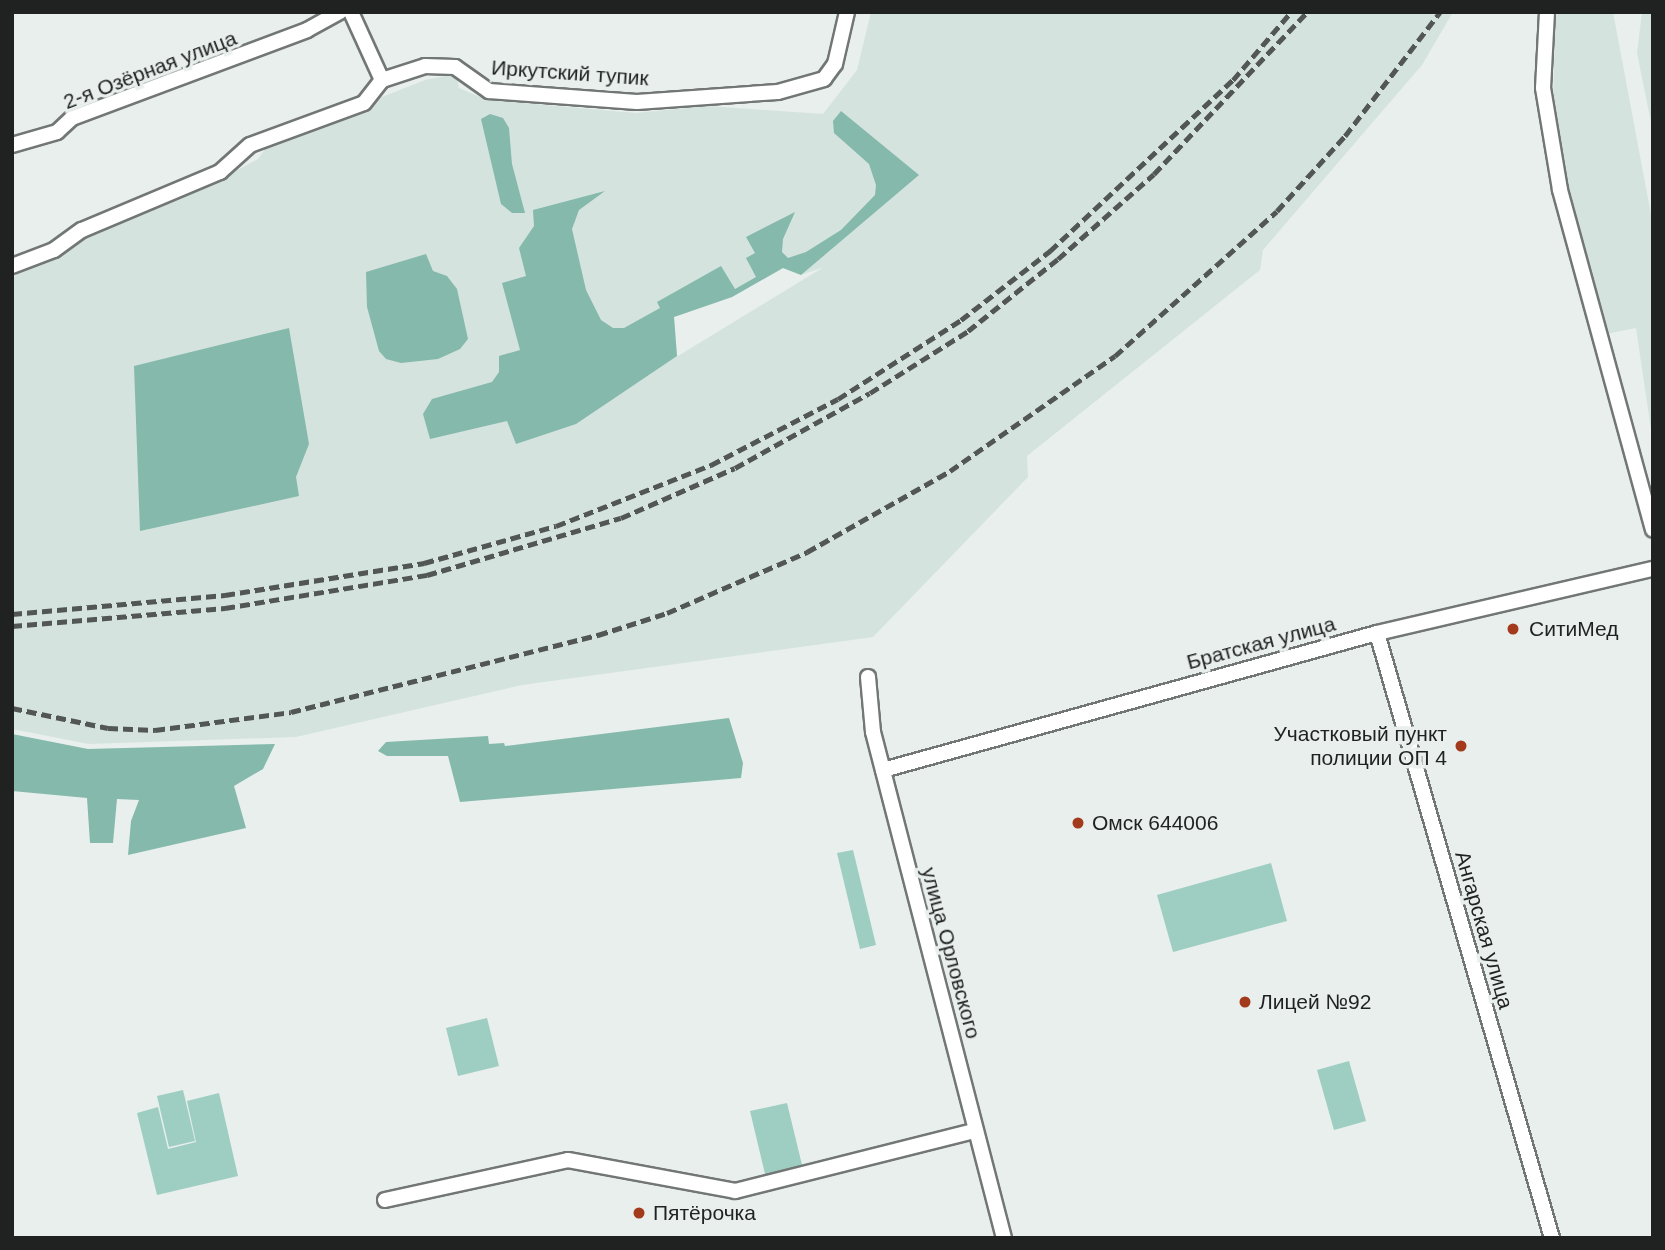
<!DOCTYPE html>
<html>
<head>
<meta charset="utf-8">
<style>
	body { margin:0 }
	#map { position:relative; width:1665px; height:1250px; overflow:hidden; background:#e8efed; font-family:Arial,sans-serif }
	div>[style] { position:absolute }
	.built>* { inset:0; background:#d4e3de }
	.green>* { inset:0; background:#9ecdc1 }
	.forest>* { inset:0; background:#85b9ab }
	.roads { filter:drop-shadow(2px 0 #727776) drop-shadow(-2px 0 #727776) drop-shadow(0 2px #727776) drop-shadow(0 -2px #727776) }
	.street>* { height:14px; margin:-7px; padding:0 7px; transform-origin:7px; border-radius:7px; background:#fff }
	.rail>* { height:5px; margin-top:-2.5px; transform-origin:0; background:repeating-linear-gradient(90deg,#525755 0 10px,transparent 0 15px) }
	.dots>* { width:19px; height:19px; translate:-50% -50%; box-sizing:border-box; border:4px solid #e8efed; border-radius:50% }
	span { translate:-50% -50%; white-space:nowrap; text-align:center; line-height:1.15; -webkit-text-stroke:7px #e8efed; paint-order:stroke }
	.street-label { font-size:21px; color:#1f2221 }
	.poi-label { font-size:21px; color:#1f2221 }
	.left { translate:0 -50%; text-align:left }
	.right { translate:-100% -50%; text-align:right }
	.frame { position:absolute; inset:0; border:14px solid #1f2221; pointer-events:none }
</style>
</head>
<body>
<div id="map">
	<div class="built">
		<div style="clip-path:polygon(evenodd,871px 12px,1453px 12px,1422px 65px,1263px 250px,1260px 270px,1027px 456px,1028px 477px,873px 637px,522px 685px,296px 737px,89px 744px,12px 729px,12px 271px,86px 234px,223px 178px,258px 159px,271px 141px,425px 80px,456px 74px,459px 88px,487px 100px,636px 113px,708px 106px,823px 114px,857px 70px,871px 12px,824px 267px,678px 356px,677px 355px,674px 317px,732px 297px,783px 268px,801px 275px,824px 267px)"></div>
		<div style="clip-path:polygon(1555px 12px,1613px 12px,1653px 225px,1653px 443px,1636px 328px,1606px 334px,1564px 178px,1553px 119px)"></div>
		<div style="clip-path:polygon(1642px 12px,1653px 12px,1653px 132px,1637px 53px)"></div>
	</div>
	<div class="green">
		<div style="clip-path:polygon(853px 850px,876px 945px,860px 949px,837px 853px)"></div>
		<div style="clip-path:polygon(1271px 863px,1287px 921px,1173px 952px,1157px 895px)"></div>
		<div style="clip-path:polygon(487px 1018px,499px 1066px,458px 1076px,446px 1028px)"></div>
		<div style="clip-path:polygon(1349px 1061px,1366px 1121px,1334px 1130px,1317px 1070px)"></div>
		<div style="clip-path:polygon(183px 1090px,195px 1141px,169px 1147px,157px 1096px)"></div>
		<div style="clip-path:polygon(219px 1093px,238px 1176px,157px 1195px,137px 1113px,158px 1107px,168px 1149px,196px 1142px,187px 1101px)"></div>
		<div style="clip-path:polygon(787px 1103px,803px 1169px,766px 1178px,750px 1111px)"></div>
	</div>
	<div class="forest">
		<div style="clip-path:polygon(841px 111px,919px 175px,801px 275px,783px 268px,732px 297px,674px 317px,677px 356px,576px 424px,516px 444px,507px 421px,430px 439px,423px 414px,432px 399px,492px 382px,499px 372px,499px 356px,520px 350px,502px 283px,526px 276px,519px 248px,534px 226px,533px 210px,605px 191px,579px 210px,572px 229px,586px 290px,601px 320px,613px 328px,624px 328px,660px 308px,657px 302px,721px 266px,735px 289px,756px 277px,746px 258px,755px 253px,746px 237px,795px 212px,783px 239px,782px 252px,788px 258px,806px 252px,841px 230px,875px 195px,876px 185px,869px 164px,834px 133px,833px 121px)"></div>
		<div style="clip-path:polygon(490px 114px,503px 118px,509px 128px,512px 164px,525px 213px,512px 213px,501px 204px,481px 119px)"></div>
		<div style="clip-path:polygon(426px 254px,433px 271px,447px 276px,457px 289px,468px 339px,460px 349px,438px 359px,401px 363px,386px 359px,379px 351px,367px 307px,366px 272px)"></div>
		<div style="clip-path:polygon(289px 328px,309px 444px,296px 477px,299px 496px,140px 531px,134px 366px)"></div>
		<div style="clip-path:polygon(729px 718px,743px 763px,741px 778px,460px 802px,448px 756px,387px 756px,378px 751px,386px 742px,488px 736px,489px 744px,504px 743px,505px 746px)"></div>
		<div style="clip-path:polygon(12px 734px,88px 749px,275px 744px,263px 769px,234px 786px,246px 828px,128px 855px,131px 821px,139px 800px,117px 799px,113px 843px,90px 843px,87px 798px,12px 791px)"></div>
	</div>
	<div class="roads">
		<div class="street">
			<div style="left:351px;top:12px;width:75px;rotate:65.5deg"></div>
			<div style="left:1547px;top:12px;width:76px;rotate:93deg"></div>
			<div style="left:1543px;top:88px;width:103px;rotate:80.5deg"></div>
			<div style="left:1560px;top:190px;width:352px;rotate:74.7deg"></div>
			<div style="left:12px;top:145px;width:47px;rotate:-16.1deg"></div>
			<div style="left:57px;top:132px;width:21px;rotate:-43deg"></div>
			<div style="left:72px;top:118px;width:251px;rotate:-20.5deg"></div>
			<div style="left:307px;top:30px;width:38px;rotate:-29deg"></div>
			<div style="left:12px;top:266px;width:45px;rotate:-20.9deg"></div>
			<div style="left:54px;top:250px;width:34px;rotate:-36deg"></div>
			<div style="left:82px;top:230px;width:150px;rotate:-22.8deg"></div>
			<div style="left:220px;top:172px;width:40px;rotate:-42deg"></div>
			<div style="left:250px;top:145px;width:121px;rotate:-20.2deg"></div>
			<div style="left:364px;top:103px;width:29px;rotate:-52deg"></div>
			<div style="left:382px;top:80px;width:45px;rotate:-18deg"></div>
			<div style="left:425px;top:66px;width:30px;rotate:2deg"></div>
			<div style="left:455px;top:67px;width:42px;rotate:35.2deg"></div>
			<div style="left:489px;top:91px;width:148px;rotate:4.3deg"></div>
			<div style="left:637px;top:102px;width:141px;rotate:-4.1deg"></div>
			<div style="left:778px;top:92px;width:48px;rotate:-15.8deg"></div>
			<div style="left:824px;top:79px;width:19px;rotate:-54deg"></div>
			<div style="left:835px;top:64px;width:53px;rotate:-77deg"></div>
			<div style="left:1377px;top:633px;width:630px;rotate:73.87deg"></div>
			<div style="left:868px;top:677px;width:55px;rotate:84.8deg"></div>
			<div style="left:873px;top:732px;width:523px;rotate:75.49deg"></div>
			<div style="left:883px;top:770px;width:513px;rotate:-15.5deg"></div>
			<div style="left:1377px;top:633px;width:283px;rotate:-13.1deg"></div>
			<div style="left:385px;top:1200px;width:187px;rotate:-12.3deg"></div>
			<div style="left:568px;top:1160px;width:170px;rotate:10.5deg"></div>
			<div style="left:735px;top:1191px;width:246px;rotate:-14.1deg"></div>
		</div>
	</div>
	<div class="rail">
		<div style="left:12px;top:614px;width:214px;rotate:-5.1deg"></div>
		<div style="left:225px;top:595px;width:202px;rotate:-9.1deg"></div>
		<div style="left:424px;top:563px;width:137px;rotate:-15.7deg"></div>
		<div style="left:556px;top:526px;width:167px;rotate:-21.5deg"></div>
		<div style="left:711px;top:465px;width:143px;rotate:-27.5deg"></div>
		<div style="left:838px;top:399px;width:146px;rotate:-32.7deg"></div>
		<div style="left:961px;top:320px;width:113px;rotate:-37.8deg"></div>
		<div style="left:1050px;top:251px;width:250px;rotate:-43.1deg"></div>
		<div style="left:1233px;top:80px;width:89px;rotate:-49.5deg"></div>
		<div style="left:12px;top:626px;width:214px;rotate:-4.8deg"></div>
		<div style="left:225px;top:608px;width:205px;rotate:-9.3deg"></div>
		<div style="left:427px;top:575px;width:202px;rotate:-16.4deg"></div>
		<div style="left:621px;top:518px;width:124px;rotate:-23.7deg"></div>
		<div style="left:735px;top:468px;width:154px;rotate:-29.1deg"></div>
		<div style="left:870px;top:393px;width:116px;rotate:-32.3deg"></div>
		<div style="left:968px;top:331px;width:115px;rotate:-38.7deg"></div>
		<div style="left:1058px;top:259px;width:128px;rotate:-41.5deg"></div>
		<div style="left:1154px;top:174px;width:223px;rotate:-46.6deg"></div>
		<div style="left:12px;top:708px;width:98px;rotate:11.8deg"></div>
		<div style="left:108px;top:728px;width:47px;rotate:2.4deg"></div>
		<div style="left:155px;top:730px;width:137px;rotate:-7.5deg"></div>
		<div style="left:291px;top:712px;width:317px;rotate:-14.1deg"></div>
		<div style="left:598px;top:635px;width:72px;rotate:-17.7deg"></div>
		<div style="left:667px;top:613px;width:153px;rotate:-23.5deg"></div>
		<div style="left:807px;top:552px;width:164px;rotate:-29.5deg"></div>
		<div style="left:950px;top:471px;width:201px;rotate:-34.9deg"></div>
		<div style="left:1115px;top:356px;width:217px;rotate:-41.8deg"></div>
		<div style="left:1277px;top:211px;width:101px;rotate:-47.8deg"></div>
		<div style="left:1345px;top:136px;width:156px;rotate:-52.5deg"></div>
	</div>
	<div class="dots">
		<div style="left:1513px;top:629px;background:#a23a1b"></div>
		<div style="left:1461px;top:746px;background:#a23a1b"></div>
		<div style="left:1078px;top:823px;background:#a23a1b"></div>
		<div style="left:1245px;top:1002px;background:#a23a1b"></div>
		<div style="left:639px;top:1213px;background:#a23a1b"></div>
	</div>
	<div class="street-label">
		<span style="left:150px;top:70px;rotate:-21deg">2-я Озёрная улица</span>
		<span style="left:570px;top:73px;rotate:4deg">Иркутский тупик</span>
		<span style="left:1261px;top:643px;rotate:-15deg">Братская улица</span>
		<span style="left:1484px;top:930px;rotate:74deg">Ангарская улица</span>
		<span style="left:951px;top:953px;rotate:75deg">улица Орловского</span>
	</div>
	<div class="poi-label">
		<span class="left" style="left:1529px;top:629px">СитиМед</span>
		<span class="right" style="left:1447px;top:746px">Участковый пункт<br>полиции ОП 4</span>
		<span class="left" style="left:1092px;top:823px">Омск 644006</span>
		<span class="left" style="left:1259px;top:1002px">Лицей №92</span>
		<span class="left" style="left:653px;top:1213px">Пятёрочка</span>
	</div>
	<div class="frame"></div>
</div>
</body>
</html>
